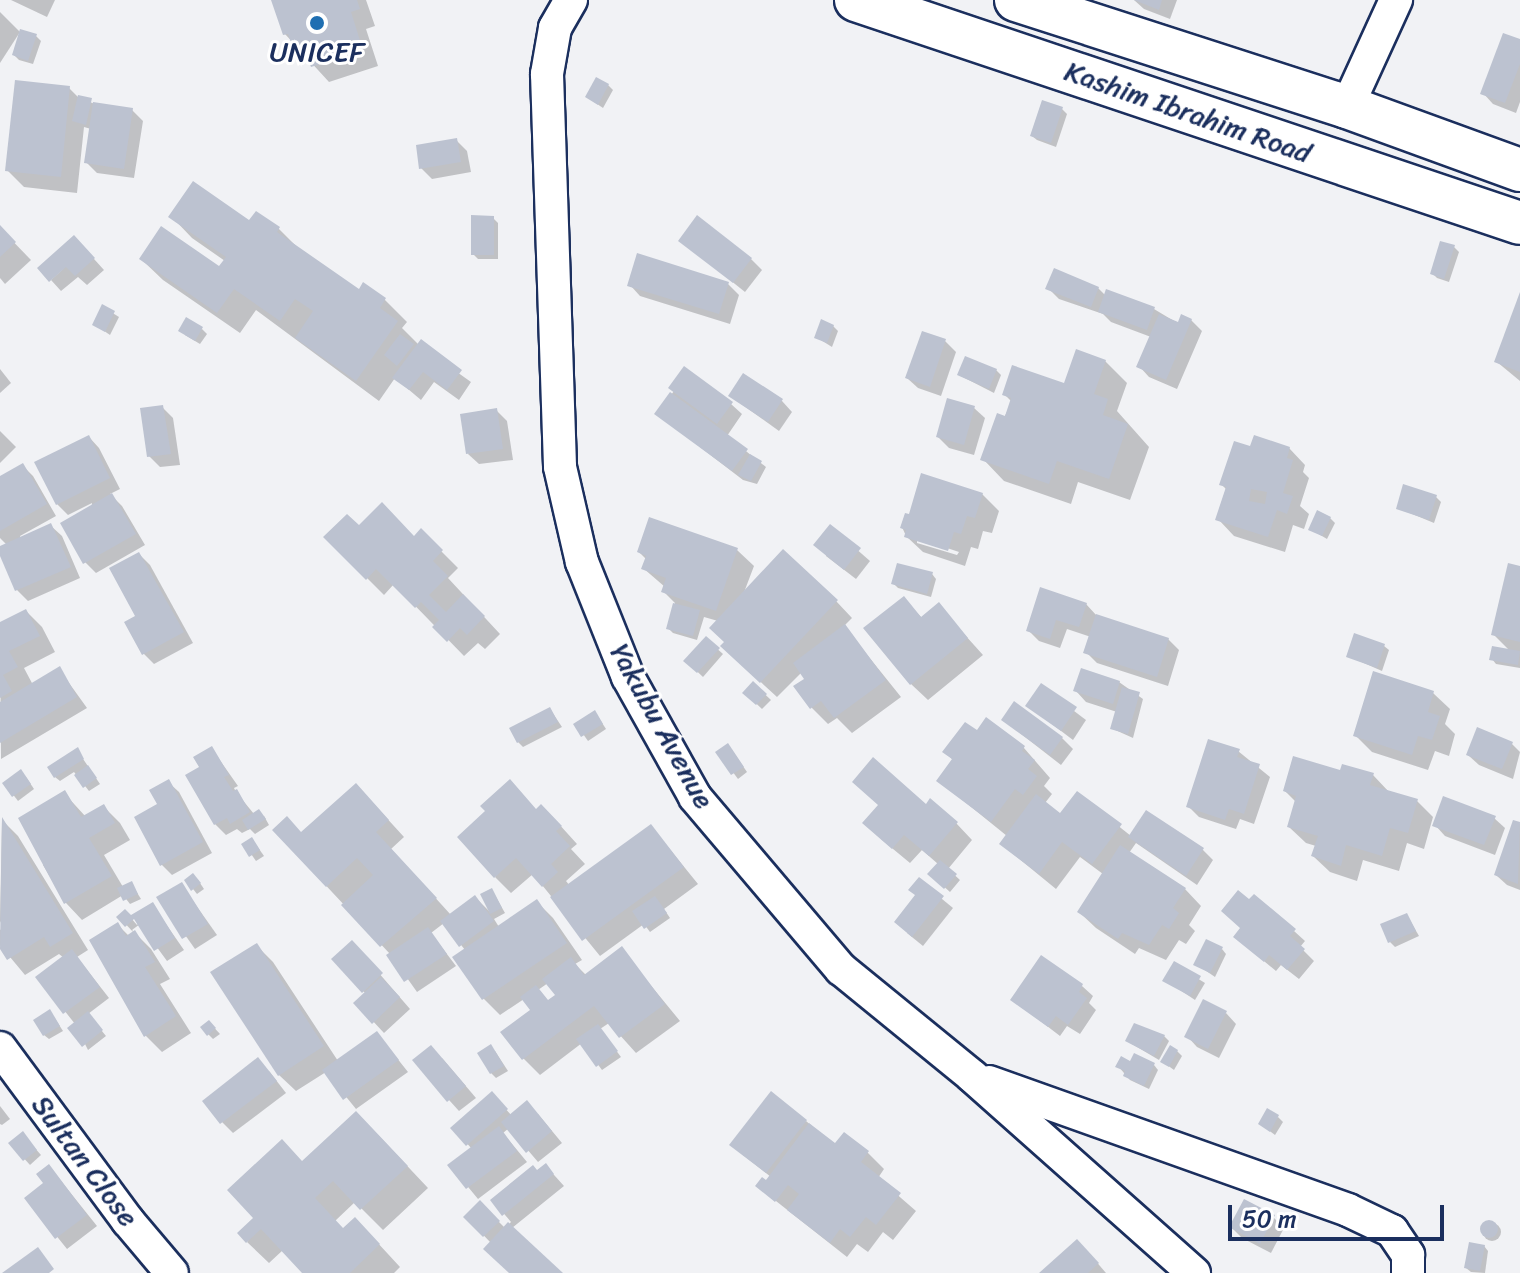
<!DOCTYPE html>
<html>
<head>
<meta charset="utf-8">
<style>
	body { margin:0 }
	#map { position:relative; width:1520px; height:1273px; overflow:hidden; background:#f1f2f5; font-family:Sriracha,sans-serif }
	div>[style] { position:absolute }
	.shadow>* { inset:0; background:#0003 }
	.round { border-radius:50% }
	.building>* { inset:0; background:#bcc2d0 }
	.roads { filter:drop-shadow(2px 0 #1b2f5e) drop-shadow(-2px 0 #1b2f5e) drop-shadow(0 2px #1b2f5e) drop-shadow(0 -2px #1b2f5e) }
	.minor>* { height:32px; margin:-16px; padding:0 16px; transform-origin:16px; border-radius:16px; background:#fff }
	.tertiary>* { height:42px; margin:-21px; padding:0 21px; transform-origin:21px; border-radius:21px; background:#fff }
	.dots>* { width:22px; height:22px; translate:-50% -50%; box-sizing:border-box; border:4px solid #fff; border-radius:50% }
	span { translate:-50% -50%; white-space:nowrap; text-align:center; line-height:1.15; -webkit-text-stroke:6px #fff; paint-order:stroke }
	.poi-label { font-size:28px; color:#1b2f5e }
	.street-label { font-size:28px; color:#1b2f5e }
	.scale { position:absolute; left:1228px; top:1205px; width:216px; height:36px; box-sizing:border-box; border:4px solid #1b2f5e; border-top:0; padding-left:10px; font-size:24px; line-height:28px; white-space:nowrap; color:#1b2f5e; -webkit-text-stroke:6px #fff; paint-order:stroke }
</style>
</head>
<body>
<div id="map">
	<div class="shadow">
		<div style="clip-path:polygon(11px 0,55px 0,47px 17px)"></div>
		<div style="clip-path:polygon(273px 0,366px 0,375px 26px,366px 29px,378px 66px,329px 82px,285px 34px)"></div>
		<div style="clip-path:polygon(1134px 0,1177px 0,1170px 19px,1144px 9px)"></div>
		<div style="clip-path:polygon(0 12px,20px 32px,0 63px)"></div>
		<div style="clip-path:polygon(36px 36px,41px 41px,33px 64px,19px 60px,14px 55px)"></div>
		<div style="clip-path:polygon(1520px 42px,1520px 102px,1516px 113px,1493px 104px,1483px 93px)"></div>
		<div style="clip-path:polygon(608px 85px,613px 90px,603px 108px,587px 97px)"></div>
		<div style="clip-path:polygon(69px 88px,79px 98px,95px 104px,132px 110px,143px 121px,134px 178px,97px 173px,86px 162px,91px 129px,84px 127px,77px 193px,24px 187px,7px 170px)"></div>
		<div style="clip-path:polygon(1062px 109px,1067px 114px,1056px 147px,1037px 140px,1032px 136px)"></div>
		<div style="clip-path:polygon(456px 140px,467px 151px,471px 172px,432px 179px,421px 168px)"></div>
		<div style="clip-path:polygon(171px 216px,279px 229px,300px 250px,359px 292px,364px 285px,385px 300px,407px 322px,402px 328px,419px 345px,471px 382px,459px 400px,434px 382px,421px 400px,395px 378px,379px 401px,256px 310px,240px 333px,163px 280px,141px 259px,219px 269px,225px 261px,192px 238px)"></div>
		<div style="clip-path:polygon(493px 218px,498px 223px,498px 259px,478px 259px,473px 254px)"></div>
		<div style="clip-path:polygon(0 228px,31px 260px,5px 284px,0 278px)"></div>
		<div style="clip-path:polygon(680px 240px,751px 259px,762px 270px,745px 292px)"></div>
		<div style="clip-path:polygon(1454px 247px,1459px 252px,1449px 282px,1437px 278px,1432px 273px)"></div>
		<div style="clip-path:polygon(85px 249px,104px 270px,87px 285px,78px 277px,61px 291px,51px 280px)"></div>
		<div style="clip-path:polygon(728px 284px,739px 295px,730px 324px,640px 296px,630px 285px)"></div>
		<div style="clip-path:polygon(1048px 288px,1098px 288px,1106px 296px,1154px 309px,1179px 324px,1191px 320px,1202px 331px,1177px 389px,1149px 377px,1139px 366px,1151px 337px,1111px 322px,1103px 314px,1059px 299px)"></div>
		<div style="clip-path:polygon(1520px 297px,1520px 381px,1497px 362px)"></div>
		<div style="clip-path:polygon(103px 307px,119px 317px,110px 335px,94px 324px)"></div>
		<div style="clip-path:polygon(833px 326px,838px 331px,832px 347px,816px 337px)"></div>
		<div style="clip-path:polygon(202px 329px,207px 334px,200px 344px,185px 335px)"></div>
		<div style="clip-path:polygon(945px 341px,956px 352px,941px 396px,918px 388px,907px 378px)"></div>
		<div style="clip-path:polygon(1105px 361px,1127px 383px,1117px 411px,1149px 447px,1130px 500px,1078px 482px,1071px 504px,1004px 481px,983px 459px,1012px 402px,1004px 394px,1065px 386px)"></div>
		<div style="clip-path:polygon(0 369px,11px 383px,0 393px)"></div>
		<div style="clip-path:polygon(996px 370px,1001px 375px,994px 393px,959px 375px)"></div>
		<div style="clip-path:polygon(674px 391px,731px 404px,742px 414px,727px 436px,766px 467px,757px 484px,743px 480px,657px 414px)"></div>
		<div style="clip-path:polygon(730px 396px,782px 401px,792px 412px,779px 431px)"></div>
		<div style="clip-path:polygon(162px 407px,173px 418px,180px 465px,160px 467px,149px 456px)"></div>
		<div style="clip-path:polygon(974px 408px,985px 418px,974px 455px,949px 448px,938px 437px)"></div>
		<div style="clip-path:polygon(496px 410px,507px 421px,513px 460px,479px 464px,468px 454px)"></div>
		<div style="clip-path:polygon(0 431px,16px 447px,0 463px)"></div>
		<div style="clip-path:polygon(89px 437px,99px 448px,120px 489px,110px 494px,122px 506px,145px 545px,96px 573px,85px 562px,92px 503px,68px 515px,57px 504px)"></div>
		<div style="clip-path:polygon(1251px 448px,1289px 448px,1305px 465px,1303px 472px,1309px 478px,1300px 506px,1309px 514px,1304px 529px,1293px 525px,1285px 552px,1234px 536px,1218px 519px,1227px 490px,1221px 484px)"></div>
		<div style="clip-path:polygon(22px 465px,33px 476px,56px 516px,20px 536px,21px 539px,51px 526px,62px 536px,80px 578px,28px 601px,17px 590px,0 551px,7px 545px,0 538px,0 478px)"></div>
		<div style="clip-path:polygon(evenodd,982px 494px,999px 511px,992px 533px,983px 531px,978px 549px,971px 547px,965px 566px,923px 552px,906px 536px,902px 527px,982px 494px,917px 538px,959px 552px,957px 555px,917px 543px,917px 538px)"></div>
		<div style="clip-path:polygon(1436px 497px,1441px 502px,1434px 523px,1398px 508px)"></div>
		<div style="clip-path:polygon(1330px 518px,1335px 523px,1327px 539px,1310px 529px)"></div>
		<div style="clip-path:polygon(831px 527px,870px 561px,856px 579px,826px 556px)"></div>
		<div style="clip-path:polygon(359px 528px,414px 538px,421px 531px,458px 568px,448px 578px,500px 634px,485px 649px,478px 643px,464px 656px,394px 584px,384px 595px,326px 537px)"></div>
		<div style="clip-path:polygon(737px 550px,754px 566px,743px 595px,836px 601px,852px 618px,844px 626px,901px 697px,852px 733px,837px 718px,828px 724px,812px 708px,807px 679px,802px 672px,777px 697px,739px 662px,718px 621px,704px 617px,697px 640px,673px 633px,668px 628px,675px 603px,664px 592px,665px 587px,643px 568px,646px 559px,639px 552px)"></div>
		<div style="clip-path:polygon(139px 554px,150px 565px,193px 643px,154px 664px,143px 653px,138px 616px)"></div>
		<div style="clip-path:polygon(1520px 568px,1520px 668px,1496px 664px,1492px 659px,1510px 651px,1493px 634px)"></div>
		<div style="clip-path:polygon(932px 574px,936px 579px,931px 597px,898px 588px,893px 583px)"></div>
		<div style="clip-path:polygon(903px 598px,922px 618px,938px 605px,983px 655px,928px 700px,911px 684px)"></div>
		<div style="clip-path:polygon(1086px 604px,1097px 616px,1168px 639px,1179px 650px,1168px 686px,1097px 663px,1086px 652px,1091px 637px,1067px 629px,1060px 648px,1039px 641px,1028px 630px)"></div>
		<div style="clip-path:polygon(26px 611px,42px 627px,55px 652px,24px 668px,33px 685px,59px 669px,87px 708px,1px 759px,0 624px)"></div>
		<div style="clip-path:polygon(706px 639px,723px 654px,703px 677px,686px 661px)"></div>
		<div style="clip-path:polygon(1384px 646px,1389px 650px,1382px 671px,1348px 656px)"></div>
		<div style="clip-path:polygon(1119px 682px,1143px 699px,1133px 738px,1113px 729px,1117px 712px,1086px 702px,1076px 691px)"></div>
		<div style="clip-path:polygon(754px 684px,771px 700px,762px 709px,745px 693px)"></div>
		<div style="clip-path:polygon(1041px 686px,1086px 720px,1073px 740px,1028px 706px)"></div>
		<div style="clip-path:polygon(1433px 693px,1450px 709px,1445px 724px,1455px 734px,1449px 756px,1435px 751px,1428px 770px,1372px 752px,1355px 735px)"></div>
		<div style="clip-path:polygon(550px 709px,562px 727px,523px 747px,518px 742px)"></div>
		<div style="clip-path:polygon(599px 718px,606px 729px,588px 741px,576px 724px)"></div>
		<div style="clip-path:polygon(1003px 720px,1062px 738px,1073px 749px,1061px 765px)"></div>
		<div style="clip-path:polygon(977px 733px,1024px 748px,1050px 778px,1044px 786px,1052px 794px,1045px 803px,1061px 816px,1077px 793px,1131px 836px,1203px 850px,1213px 860px,1197px 885px,1136px 843px,1129px 853px,1185px 889px,1201px 906px,1189px 925px,1195px 931px,1186px 944px,1179px 940px,1166px 960px,1139px 948px,1135px 954px,1096px 928px,1079px 912px,1103px 874px,1080px 857px,1056px 889px,1001px 844px,1007px 836px,939px 781px,954px 761px,945px 752px)"></div>
		<div style="clip-path:polygon(1511px 743px,1520px 752px,1513px 779px,1479px 765px,1468px 755px)"></div>
		<div style="clip-path:polygon(212px 749px,238px 786px,234px 788px,236px 792px,254px 814px,264px 816px,269px 825px,255px 834px,250px 829px,242px 833px,237px 829px,226px 835px,215px 824px,201px 768px)"></div>
		<div style="clip-path:polygon(77px 750px,100px 784px,89px 791px,74px 772px,60px 781px,55px 777px)"></div>
		<div style="clip-path:polygon(732px 750px,747px 772px,738px 779px,718px 752px)"></div>
		<div style="clip-path:polygon(1238px 751px,1270px 777px,1254px 824px,1240px 819px,1236px 829px,1199px 817px,1188px 806px)"></div>
		<div style="clip-path:polygon(1341px 773px,1373px 775px,1390px 793px,1417px 801px,1433px 817px,1424px 849px,1407px 843px,1399px 871px,1363px 860px,1357px 881px,1330px 872px,1313px 856px,1316px 846px,1306px 843px,1289px 827px,1296px 802px,1285px 791px)"></div>
		<div style="clip-path:polygon(26px 777px,34px 789px,18px 801px,5px 784px)"></div>
		<div style="clip-path:polygon(168px 782px,179px 792px,212px 853px,172px 875px,162px 865px,159px 805px)"></div>
		<div style="clip-path:polygon(64px 793px,86px 817px,103px 806px,120px 823px,130px 840px,104px 855px,123px 887px,131px 883px,141px 899px,130px 904px,123px 895px,82px 920px,66px 903px,43px 865px,47px 863px)"></div>
		<div style="clip-path:polygon(evenodd,372px 802px,404px 837px,391px 849px,451px 915px,475px 897px,491px 913px,492px 890px,505px 913px,494px 919px,499px 927px,536px 901px,553px 918px,582px 960px,575px 964px,586px 975px,621px 949px,680px 1021px,636px 1053px,609px 1023px,600px 1029px,621px 1057px,602px 1070px,582px 1043px,540px 1075px,523px 1058px,533px 1010px,524px 999px,500px 1015px,484px 999px,455px 957px,465px 950px,444px 923px,431px 933px,456px 966px,417px 992px,390px 954px,274px 830px,302px 834px,372px 802px,548px 983px,557px 996px,549px 1002px,538px 990px,548px 983px)"></div>
		<div style="clip-path:polygon(926px 806px,956px 823px,972px 840px,948px 869px,960px 880px,950px 892px,930px 874px,938px 864px,922px 850px,910px 863px,881px 839px)"></div>
		<div style="clip-path:polygon(537px 811px,558px 823px,577px 844px,571px 849px,585px 864px,566px 881px,570px 886px,651px 826px,698px 884px,664px 909px,670px 918px,650px 932px,644px 924px,600px 956px,533px 874px,511px 893px,495px 877px)"></div>
		<div style="clip-path:polygon(1494px 818px,1505px 828px,1495px 855px,1445px 836px,1435px 825px)"></div>
		<div style="clip-path:polygon(2px 820px,18px 836px,88px 950px,77px 957px,109px 998px,88px 1014px,106px 1036px,88px 1050px,75px 1024px,38px 977px,64px 958px,59px 954px,25px 975px,0 945px,0 930px,4px 928px,0 921px)"></div>
		<div style="clip-path:polygon(1515px 823px,1520px 824px,1520px 890px,1507px 885px,1496px 875px)"></div>
		<div style="clip-path:polygon(252px 839px,264px 856px,256px 861px,244px 844px)"></div>
		<div style="clip-path:polygon(198px 880px,204px 889px,197px 894px,193px 889px)"></div>
		<div style="clip-path:polygon(919px 880px,953px 908px,923px 946px,907px 933px)"></div>
		<div style="clip-path:polygon(181px 884px,217px 935px,195px 949px,159px 898px)"></div>
		<div style="clip-path:polygon(152px 904px,184px 950px,167px 961px,140px 924px,132px 930px,151px 949px,170px 979px,160px 984px,191px 1033px,162px 1052px,145px 1035px,118px 925px,129px 936px,134px 933px,119px 917px,125px 911px,137px 925px)"></div>
		<div style="clip-path:polygon(1407px 915px,1419px 936px,1395px 947px,1390px 942px)"></div>
		<div style="clip-path:polygon(1294px 931px,1305px 941px,1300px 947px,1314px 961px,1299px 979px,1281px 965px,1276px 971px,1247px 947px)"></div>
		<div style="clip-path:polygon(352px 942px,410px 1009px,384px 1033px,356px 1003px,366px 994px,333px 959px)"></div>
		<div style="clip-path:polygon(256px 945px,273px 962px,338px 1061px,377px 1033px,408px 1072px,356px 1109px,326px 1072px,296px 1091px,279px 1075px,213px 973px)"></div>
		<div style="clip-path:polygon(1222px 949px,1226px 954px,1215px 977px,1196px 964px)"></div>
		<div style="clip-path:polygon(1174px 964px,1205px 983px,1195px 1000px,1165px 980px)"></div>
		<div style="clip-path:polygon(1082px 986px,1093px 996px,1089px 1003px,1096px 1010px,1080px 1034px,1067px 1026px,1060px 1036px,1013px 1000px)"></div>
		<div style="clip-path:polygon(1226px 1013px,1236px 1024px,1219px 1058px,1197px 1047px,1187px 1036px)"></div>
		<div style="clip-path:polygon(54px 1017px,63px 1031px,49px 1039px,44px 1035px)"></div>
		<div style="clip-path:polygon(209px 1022px,220px 1034px,213px 1039px,202px 1028px)"></div>
		<div style="clip-path:polygon(1164px 1036px,1169px 1041px,1159px 1060px,1127px 1041px)"></div>
		<div style="clip-path:polygon(495px 1051px,508px 1071px,496px 1078px,491px 1073px)"></div>
		<div style="clip-path:polygon(1177px 1051px,1182px 1056px,1174px 1070px,1163px 1062px)"></div>
		<div style="clip-path:polygon(442px 1058px,476px 1098px,459px 1111px,449px 1100px)"></div>
		<div style="clip-path:polygon(1131px 1063px,1154px 1065px,1158px 1070px,1149px 1089px,1130px 1080px,1118px 1066px)"></div>
		<div style="clip-path:polygon(269px 1071px,286px 1093px,233px 1133px,222px 1122px)"></div>
		<div style="clip-path:polygon(502px 1105px,512px 1116px,538px 1114px,562px 1143px,538px 1162px,509px 1128px,503px 1133px,527px 1162px,478px 1199px,450px 1165px,472px 1149px,453px 1128px)"></div>
		<div style="clip-path:polygon(0 1106px,10px 1119px,2px 1125px,0 1124px)"></div>
		<div style="clip-path:polygon(1278px 1117px,1283px 1122px,1275px 1135px,1260px 1124px)"></div>
		<div style="clip-path:polygon(806px 1121px,836px 1146px,844px 1135px,868px 1153px,884px 1169px,878px 1178px,916px 1211px,893px 1240px,883px 1232px,868px 1252px,857px 1244px,847px 1257px,757px 1186px,771px 1177px,743px 1155px)"></div>
		<div style="clip-path:polygon(378px 1135px,428px 1188px,383px 1230px,355px 1202px,335px 1221px,343px 1230px,376px 1241px,400px 1267px,394px 1273px,304px 1273px,283px 1250px,269px 1263px,247px 1242px,303px 1163px)"></div>
		<div style="clip-path:polygon(27px 1139px,41px 1155px,30px 1165px,11px 1144px)"></div>
		<div style="clip-path:polygon(49px 1166px,97px 1226px,67px 1249px,26px 1198px,46px 1184px)"></div>
		<div style="clip-path:polygon(546px 1166px,564px 1186px,512px 1228px,560px 1273px,511px 1273px,491px 1243px,466px 1217px,480px 1203px,505px 1228px,511px 1222px,493px 1201px)"></div>
		<div style="clip-path:polygon(1273px 1217px,1284px 1228px,1271px 1253px,1242px 1238px,1231px 1227px)"></div>
		<div class="round" style="left:1483px;top:1223px;width:18px;height:18px"></div>
		<div style="clip-path:polygon(1484px 1246px,1488px 1251px,1485px 1273px,1471px 1272px,1466px 1268px)"></div>
		<div style="clip-path:polygon(1088px 1252px,1106px 1273px,1042px 1273px)"></div>
	</div>
	<div class="building">
		<div style="clip-path:polygon(271px 0,357px 0,360px 9px,351px 12px,363px 50px,311px 67px,303px 45px,293px 48px,288px 34px,283px 35px)"></div>
		<div style="clip-path:polygon(1134px 0,1162px 0,1159px 10px)"></div>
		<div style="clip-path:polygon(20px 29px,37px 34px,28px 61px,12px 55px)"></div>
		<div style="clip-path:polygon(1503px 33px,1520px 39px,1520px 64px,1505px 103px,1480px 94px)"></div>
		<div style="clip-path:polygon(596px 77px,609px 84px,598px 105px,585px 97px)"></div>
		<div style="clip-path:polygon(15px 80px,70px 86px,61px 177px,5px 171px)"></div>
		<div style="clip-path:polygon(78px 95px,92px 98px,86px 125px,72px 121px)"></div>
		<div style="clip-path:polygon(1042px 100px,1063px 107px,1051px 143px,1030px 136px)"></div>
		<div style="clip-path:polygon(93px 102px,133px 108px,124px 169px,84px 163px)"></div>
		<div style="clip-path:polygon(457px 138px,461px 162px,419px 169px,416px 145px)"></div>
		<div style="clip-path:polygon(193px 181px,249px 220px,256px 211px,280px 227px,277px 232px,359px 289px,363px 282px,386px 298px,380px 308px,398px 321px,356px 381px,295px 338px,313px 311px,295px 299px,280px 321px,234px 289px,217px 313px,139px 259px,161px 226px,219px 266px,226px 257px,168px 217px)"></div>
		<div style="clip-path:polygon(471px 215px,494px 216px,494px 255px,471px 255px)"></div>
		<div style="clip-path:polygon(697px 215px,752px 258px,733px 283px,678px 241px)"></div>
		<div style="clip-path:polygon(0 225px,16px 242px,0 257px)"></div>
		<div style="clip-path:polygon(74px 235px,95px 258px,75px 276px,66px 267px,49px 282px,37px 268px)"></div>
		<div style="clip-path:polygon(1440px 241px,1455px 245px,1444px 279px,1430px 274px)"></div>
		<div style="clip-path:polygon(637px 253px,729px 282px,719px 314px,627px 286px)"></div>
		<div style="clip-path:polygon(1054px 268px,1099px 287px,1091px 307px,1045px 289px)"></div>
		<div style="clip-path:polygon(1106px 289px,1155px 307px,1147px 330px,1098px 312px)"></div>
		<div style="clip-path:polygon(1520px 292px,1520px 372px,1494px 362px)"></div>
		<div style="clip-path:polygon(102px 304px,115px 311px,105px 332px,92px 325px)"></div>
		<div style="clip-path:polygon(1159px 314px,1178px 322px,1181px 314px,1192px 319px,1166px 380px,1136px 367px)"></div>
		<div style="clip-path:polygon(186px 317px,203px 327px,195px 341px,178px 331px)"></div>
		<div style="clip-path:polygon(821px 319px,834px 325px,827px 343px,814px 338px)"></div>
		<div style="clip-path:polygon(922px 331px,946px 339px,930px 387px,905px 378px)"></div>
		<div style="clip-path:polygon(400px 334px,414px 344px,397px 366px,384px 355px)"></div>
		<div style="clip-path:polygon(421px 339px,462px 370px,447px 390px,423px 372px,409px 390px,392px 378px)"></div>
		<div style="clip-path:polygon(1076px 349px,1106px 360px,1094px 394px,1108px 399px,1103px 415px,1128px 424px,1109px 479px,1057px 461px,1049px 484px,980px 460px,997px 413px,1005px 416px,1011px 398px,1002px 395px,1012px 365px,1064px 383px)"></div>
		<div style="clip-path:polygon(965px 356px,997px 369px,989px 389px,957px 375px)"></div>
		<div style="clip-path:polygon(684px 366px,733px 402px,717px 424px,668px 388px)"></div>
		<div style="clip-path:polygon(743px 373px,783px 399px,768px 422px,728px 396px)"></div>
		<div style="clip-path:polygon(670px 392px,748px 449px,732px 471px,654px 414px)"></div>
		<div style="clip-path:polygon(947px 398px,975px 406px,964px 445px,936px 437px)"></div>
		<div style="clip-path:polygon(163px 405px,171px 454px,147px 457px,140px 408px)"></div>
		<div style="clip-path:polygon(497px 408px,503px 449px,466px 454px,460px 414px)"></div>
		<div style="clip-path:polygon(89px 435px,110px 478px,56px 505px,34px 462px)"></div>
		<div style="clip-path:polygon(evenodd,1254px 435px,1290px 447px,1287px 458px,1293px 460px,1283px 493px,1293px 496px,1287px 514px,1277px 510px,1268px 537px,1215px 520px,1226px 487px,1219px 485px,1234px 441px,1250px 446px,1254px 435px,1251px 489px,1267px 492px,1265px 504px,1249px 501px,1251px 489px)"></div>
		<div style="clip-path:polygon(750px 454px,762px 461px,751px 481px,738px 475px)"></div>
		<div style="clip-path:polygon(23px 463px,47px 504px,0 531px,0 476px)"></div>
		<div style="clip-path:polygon(921px 473px,983px 493px,975px 518px,967px 516px,961px 534px,954px 532px,948px 551px,904px 537px,906px 530px,900px 528px,905px 513px,909px 514px)"></div>
		<div style="clip-path:polygon(1403px 484px,1437px 495px,1429px 520px,1396px 509px)"></div>
		<div style="clip-path:polygon(112px 493px,136px 534px,83px 564px,60px 523px)"></div>
		<div style="clip-path:polygon(382px 502px,414px 536px,421px 528px,443px 550px,433px 561px,448px 576px,429px 595px,446px 612px,463px 594px,485px 616px,467px 635px,460px 628px,447px 642px,432px 627px,439px 620px,421px 602px,415px 608px,376px 569px,366px 580px,323px 537px,347px 514px,359px 525px)"></div>
		<div style="clip-path:polygon(1317px 510px,1331px 517px,1322px 536px,1308px 530px)"></div>
		<div style="clip-path:polygon(649px 517px,738px 548px,716px 611px,661px 592px,666px 578px,641px 569px,646px 556px,637px 552px)"></div>
		<div style="clip-path:polygon(51px 523px,71px 567px,15px 591px,0 556px,0 546px)"></div>
		<div style="clip-path:polygon(830px 524px,861px 548px,844px 570px,813px 545px)"></div>
		<div style="clip-path:polygon(783px 549px,838px 600px,760px 683px,720px 646px,724px 642px,709px 628px)"></div>
		<div style="clip-path:polygon(139px 552px,184px 632px,142px 655px,124px 622px,135px 616px,109px 568px)"></div>
		<div style="clip-path:polygon(897px 563px,933px 572px,927px 594px,891px 584px)"></div>
		<div style="clip-path:polygon(1508px 563px,1520px 566px,1520px 642px,1491px 635px)"></div>
		<div style="clip-path:polygon(1040px 587px,1087px 603px,1079px 627px,1056px 620px,1050px 639px,1026px 631px)"></div>
		<div style="clip-path:polygon(904px 596px,921px 617px,939px 602px,968px 638px,910px 685px,863px 628px)"></div>
		<div style="clip-path:polygon(673px 603px,700px 610px,693px 636px,666px 629px)"></div>
		<div style="clip-path:polygon(26px 609px,40px 636px,9px 651px,18px 667px,3px 675px,12px 691px,0 698px,0 622px)"></div>
		<div style="clip-path:polygon(1096px 614px,1169px 638px,1157px 677px,1083px 653px)"></div>
		<div style="clip-path:polygon(845px 624px,886px 680px,834px 718px,821px 701px,810px 709px,793px 686px,804px 679px,793px 663px)"></div>
		<div style="clip-path:polygon(1354px 633px,1385px 644px,1377px 668px,1346px 657px)"></div>
		<div style="clip-path:polygon(706px 636px,720px 648px,697px 673px,683px 661px)"></div>
		<div style="clip-path:polygon(1492px 646px,1520px 651px,1518px 665px,1489px 660px)"></div>
		<div style="clip-path:polygon(60px 666px,77px 697px,0 743px,0 702px)"></div>
		<div style="clip-path:polygon(1081px 668px,1120px 681px,1113px 704px,1073px 691px)"></div>
		<div style="clip-path:polygon(1373px 671px,1434px 691px,1428px 712px,1440px 716px,1432px 740px,1418px 736px,1412px 755px,1353px 736px)"></div>
		<div style="clip-path:polygon(753px 681px,767px 694px,756px 705px,742px 693px)"></div>
		<div style="clip-path:polygon(1041px 683px,1077px 707px,1061px 731px,1025px 706px)"></div>
		<div style="clip-path:polygon(1122px 687px,1140px 692px,1128px 734px,1110px 729px)"></div>
		<div style="clip-path:polygon(1014px 701px,1063px 737px,1050px 755px,1001px 720px)"></div>
		<div style="clip-path:polygon(550px 707px,558px 722px,517px 743px,509px 728px)"></div>
		<div style="clip-path:polygon(595px 710px,603px 724px,581px 737px,573px 724px)"></div>
		<div style="clip-path:polygon(986px 717px,1025px 746px,1022px 751px,1035px 760px,1028px 769px,1037px 776px,1023px 795px,1015px 789px,991px 822px,936px 781px,952px 759px,942px 752px,965px 722px,977px 730px)"></div>
		<div style="clip-path:polygon(1477px 727px,1513px 742px,1502px 769px,1466px 755px)"></div>
		<div style="clip-path:polygon(1208px 739px,1240px 749px,1237px 757px,1260px 764px,1244px 814px,1229px 809px,1225px 820px,1186px 807px)"></div>
		<div style="clip-path:polygon(728px 743px,744px 767px,731px 775px,715px 752px)"></div>
		<div style="clip-path:polygon(212px 746px,229px 775px,224px 777px,233px 791px,237px 789px,250px 812px,230px 824px,227px 818px,214px 825px,185px 775px,199px 767px,193px 757px)"></div>
		<div style="clip-path:polygon(78px 747px,84px 759px,54px 778px,47px 767px)"></div>
		<div style="clip-path:polygon(1293px 756px,1340px 770px,1342px 764px,1374px 773px,1370px 785px,1418px 799px,1408px 833px,1390px 828px,1382px 856px,1346px 845px,1341px 866px,1311px 856px,1318px 836px,1287px 827px,1296px 796px,1283px 791px)"></div>
		<div style="clip-path:polygon(873px 757px,926px 804px,930px 798px,958px 822px,929px 856px,904px 835px,892px 849px,862px 823px,878px 805px,852px 782px)"></div>
		<div style="clip-path:polygon(88px 765px,97px 778px,83px 788px,74px 775px)"></div>
		<div style="clip-path:polygon(21px 769px,31px 784px,12px 797px,2px 783px)"></div>
		<div style="clip-path:polygon(169px 779px,203px 842px,160px 866px,134px 817px,157px 804px,149px 790px)"></div>
		<div style="clip-path:polygon(510px 779px,536px 809px,541px 804px,562px 826px,556px 831px,570px 846px,551px 864px,558px 872px,542px 887px,516px 858px,494px 878px,457px 837px,485px 811px,480px 806px)"></div>
		<div style="clip-path:polygon(356px 783px,389px 820px,376px 832px,437px 898px,380px 947px,341px 905px,373px 875px,357px 858px,326px 887px,272px 830px,287px 816px,301px 832px)"></div>
		<div style="clip-path:polygon(65px 790px,81px 817px,104px 804px,115px 823px,89px 838px,112px 876px,64px 904px,18px 818px)"></div>
		<div style="clip-path:polygon(1077px 791px,1122px 824px,1092px 864px,1062px 842px,1039px 874px,999px 844px,1036px 794px,1060px 813px)"></div>
		<div style="clip-path:polygon(1443px 796px,1496px 816px,1484px 845px,1432px 826px)"></div>
		<div style="clip-path:polygon(259px 809px,266px 819px,248px 830px,242px 820px)"></div>
		<div style="clip-path:polygon(1146px 810px,1204px 848px,1186px 876px,1128px 837px)"></div>
		<div style="clip-path:polygon(2px 817px,73px 933px,50px 947px,44px 937px,7px 960px,0 949px)"></div>
		<div style="clip-path:polygon(1513px 820px,1520px 822px,1518px 884px,1494px 875px)"></div>
		<div style="clip-path:polygon(651px 824px,684px 867px,582px 941px,550px 897px)"></div>
		<div style="clip-path:polygon(252px 837px,260px 850px,249px 857px,241px 844px)"></div>
		<div style="clip-path:polygon(1120px 845px,1186px 888px,1173px 908px,1179px 913px,1169px 929px,1162px 925px,1149px 945px,1122px 933px,1118px 939px,1077px 912px)"></div>
		<div style="clip-path:polygon(940px 860px,957px 874px,944px 889px,927px 874px)"></div>
		<div style="clip-path:polygon(193px 873px,201px 883px,191px 891px,184px 880px)"></div>
		<div style="clip-path:polygon(919px 877px,944px 896px,912px 937px,894px 922px,915px 895px,908px 890px)"></div>
		<div style="clip-path:polygon(132px 881px,138px 894px,123px 901px,117px 888px)"></div>
		<div style="clip-path:polygon(182px 882px,208px 924px,182px 939px,156px 897px)"></div>
		<div style="clip-path:polygon(492px 888px,502px 908px,490px 914px,480px 894px)"></div>
		<div style="clip-path:polygon(1238px 890px,1249px 899px,1254px 894px,1296px 929px,1290px 936px,1305px 949px,1287px 970px,1269px 955px,1264px 962px,1233px 937px,1240px 928px,1221px 911px)"></div>
		<div style="clip-path:polygon(475px 895px,494px 921px,459px 947px,440px 921px)"></div>
		<div style="clip-path:polygon(655px 896px,667px 913px,644px 929px,632px 911px)"></div>
		<div style="clip-path:polygon(537px 899px,567px 943px,482px 1000px,452px 957px)"></div>
		<div style="clip-path:polygon(153px 902px,175px 938px,154px 951px,134px 919px,125px 927px,116px 917px,125px 909px,131px 915px)"></div>
		<div style="clip-path:polygon(1407px 913px,1416px 931px,1388px 943px,1380px 924px)"></div>
		<div style="clip-path:polygon(118px 922px,126px 936px,135px 930px,155px 962px,145px 967px,176px 1016px,144px 1037px,89px 940px)"></div>
		<div style="clip-path:polygon(428px 927px,447px 954px,404px 982px,386px 955px)"></div>
		<div style="clip-path:polygon(1206px 939px,1223px 947px,1210px 973px,1193px 965px)"></div>
		<div style="clip-path:polygon(352px 940px,383px 973px,362px 993px,331px 959px)"></div>
		<div style="clip-path:polygon(257px 943px,324px 1046px,278px 1076px,210px 972px)"></div>
		<div style="clip-path:polygon(622px 946px,665px 1004px,619px 1038px,594px 1006px,522px 1060px,500px 1032px,530px 1010px,520px 997px,536px 985px,548px 1000px,555px 995px,542px 979px,571px 957px,584px 975px)"></div>
		<div style="clip-path:polygon(72px 949px,100px 987px,63px 1014px,35px 977px)"></div>
		<div style="clip-path:polygon(1041px 955px,1083px 984px,1079px 992px,1087px 998px,1068px 1025px,1056px 1016px,1048px 1027px,1010px 1000px)"></div>
		<div style="clip-path:polygon(1174px 961px,1201px 976px,1190px 996px,1162px 981px)"></div>
		<div style="clip-path:polygon(381px 977px,400px 997px,372px 1024px,353px 1003px)"></div>
		<div style="clip-path:polygon(1203px 999px,1227px 1011px,1208px 1049px,1184px 1037px)"></div>
		<div style="clip-path:polygon(50px 1009px,60px 1026px,43px 1036px,33px 1020px)"></div>
		<div style="clip-path:polygon(88px 1011px,103px 1030px,82px 1047px,67px 1028px)"></div>
		<div style="clip-path:polygon(209px 1020px,216px 1028px,207px 1036px,200px 1027px)"></div>
		<div style="clip-path:polygon(1134px 1023px,1165px 1035px,1154px 1056px,1125px 1041px)"></div>
		<div style="clip-path:polygon(598px 1024px,618px 1051px,596px 1067px,576px 1039px)"></div>
		<div style="clip-path:polygon(377px 1031px,399px 1060px,343px 1100px,322px 1070px)"></div>
		<div style="clip-path:polygon(491px 1044px,504px 1066px,490px 1074px,477px 1053px)"></div>
		<div style="clip-path:polygon(431px 1045px,466px 1086px,447px 1102px,412px 1060px)"></div>
		<div style="clip-path:polygon(1170px 1045px,1178px 1050px,1169px 1067px,1160px 1062px)"></div>
		<div style="clip-path:polygon(1134px 1053px,1155px 1063px,1144px 1086px,1123px 1076px,1125px 1071px,1115px 1067px,1121px 1056px,1130px 1061px)"></div>
		<div style="clip-path:polygon(258px 1057px,277px 1081px,220px 1124px,202px 1101px)"></div>
		<div style="clip-path:polygon(492px 1091px,508px 1109px,466px 1146px,450px 1128px)"></div>
		<div style="clip-path:polygon(771px 1091px,807px 1120px,766px 1173px,729px 1145px)"></div>
		<div style="clip-path:polygon(527px 1100px,552px 1131px,526px 1153px,501px 1122px)"></div>
		<div style="clip-path:polygon(1267px 1108px,1279px 1115px,1270px 1132px,1258px 1124px)"></div>
		<div style="clip-path:polygon(356px 1111px,408px 1166px,360px 1210px,333px 1181px,315px 1198px,343px 1228px,355px 1217px,380px 1244px,350px 1273px,302px 1273px,261px 1229px,246px 1243px,237px 1233px,253px 1218px,227px 1190px,282px 1139px,302px 1161px)"></div>
		<div style="clip-path:polygon(809px 1123px,835px 1143px,844px 1132px,869px 1151px,861px 1162px,901px 1193px,876px 1225px,866px 1217px,850px 1237px,840px 1229px,830px 1243px,787px 1210px,799px 1194px,788px 1185px,775px 1202px,755px 1186px,762px 1177px,766px 1180px)"></div>
		<div style="clip-path:polygon(499px 1126px,517px 1151px,466px 1189px,447px 1165px)"></div>
		<div style="clip-path:polygon(23px 1131px,37px 1150px,23px 1161px,8px 1143px)"></div>
		<div style="clip-path:polygon(546px 1163px,554px 1174px,502px 1216px,490px 1200px,533px 1165px,537px 1170px)"></div>
		<div style="clip-path:polygon(49px 1164px,87px 1215px,55px 1239px,24px 1198px,43px 1183px,36px 1174px)"></div>
		<div style="clip-path:polygon(1244px 1199px,1275px 1215px,1260px 1244px,1229px 1227px)"></div>
		<div style="clip-path:polygon(480px 1200px,500px 1221px,483px 1237px,463px 1217px)"></div>
		<div class="round" style="left:1480px;top:1220px;width:18px;height:18px"></div>
		<div style="clip-path:polygon(508px 1222px,563px 1273px,509px 1273px,483px 1249px)"></div>
		<div style="clip-path:polygon(1077px 1239px,1099px 1263px,1088px 1273px,1039px 1273px)"></div>
		<div style="clip-path:polygon(1469px 1242px,1485px 1245px,1480px 1271px,1464px 1268px)"></div>
		<div style="clip-path:polygon(38px 1247px,54px 1269px,49px 1273px,2px 1273px)"></div>
	</div>
	<div class="roads">
		<div class="minor">
			<div style="left:571px;top:0;width:32px;rotate:120deg"></div>
			<div style="left:555px;top:28px;width:47px;rotate:99.9deg"></div>
			<div style="left:547px;top:74px;width:393px;rotate:88.1deg"></div>
			<div style="left:560px;top:467px;width:98px;rotate:77deg"></div>
			<div style="left:582px;top:562px;width:124px;rotate:68.2deg"></div>
			<div style="left:628px;top:677px;width:137px;rotate:60.8deg"></div>
			<div style="left:695px;top:797px;width:226px;rotate:49.7deg"></div>
			<div style="left:841px;top:969px;width:169px;rotate:39.2deg"></div>
			<div style="left:972px;top:1076px;width:297px;rotate:41.6deg"></div>
			<div style="left:1347px;top:107px;width:118px;rotate:-65.4deg"></div>
			<div style="left:0;top:1048px;width:215px;rotate:53.5deg"></div>
			<div style="left:128px;top:1221px;width:68px;rotate:49.8deg"></div>
			<div style="left:989px;top:1082px;width:381px;rotate:19.6deg"></div>
			<div style="left:1348px;top:1210px;width:49px;rotate:25.5deg"></div>
			<div style="left:1392px;top:1231px;width:29px;rotate:56deg"></div>
			<div style="left:1408px;top:1255px;width:18px;rotate:90deg"></div>
		</div>
		<div class="tertiary">
			<div style="left:856px;top:0;width:700px;rotate:18.56deg"></div>
			<div style="left:1016px;top:0;width:348px;rotate:17.9deg"></div>
			<div style="left:1347px;top:107px;width:184px;rotate:20deg"></div>
		</div>
	</div>
	<div class="dots">
		<div style="left:317px;top:23px;background:#1f6fb2"></div>
	</div>
	<div class="poi-label">
		<span style="left:317px;top:52px">UNICEF</span>
	</div>
	<div class="street-label">
		<span style="left:1188px;top:112px;rotate:19deg">Kashim Ibrahim Road</span>
		<span style="left:662px;top:726px;rotate:61deg">Yakubu Avenue</span>
		<span style="left:85px;top:1161px;rotate:53deg">Sultan Close</span>
	</div>
	<div class="scale">50 m</div>
</div>
</body>
</html>
